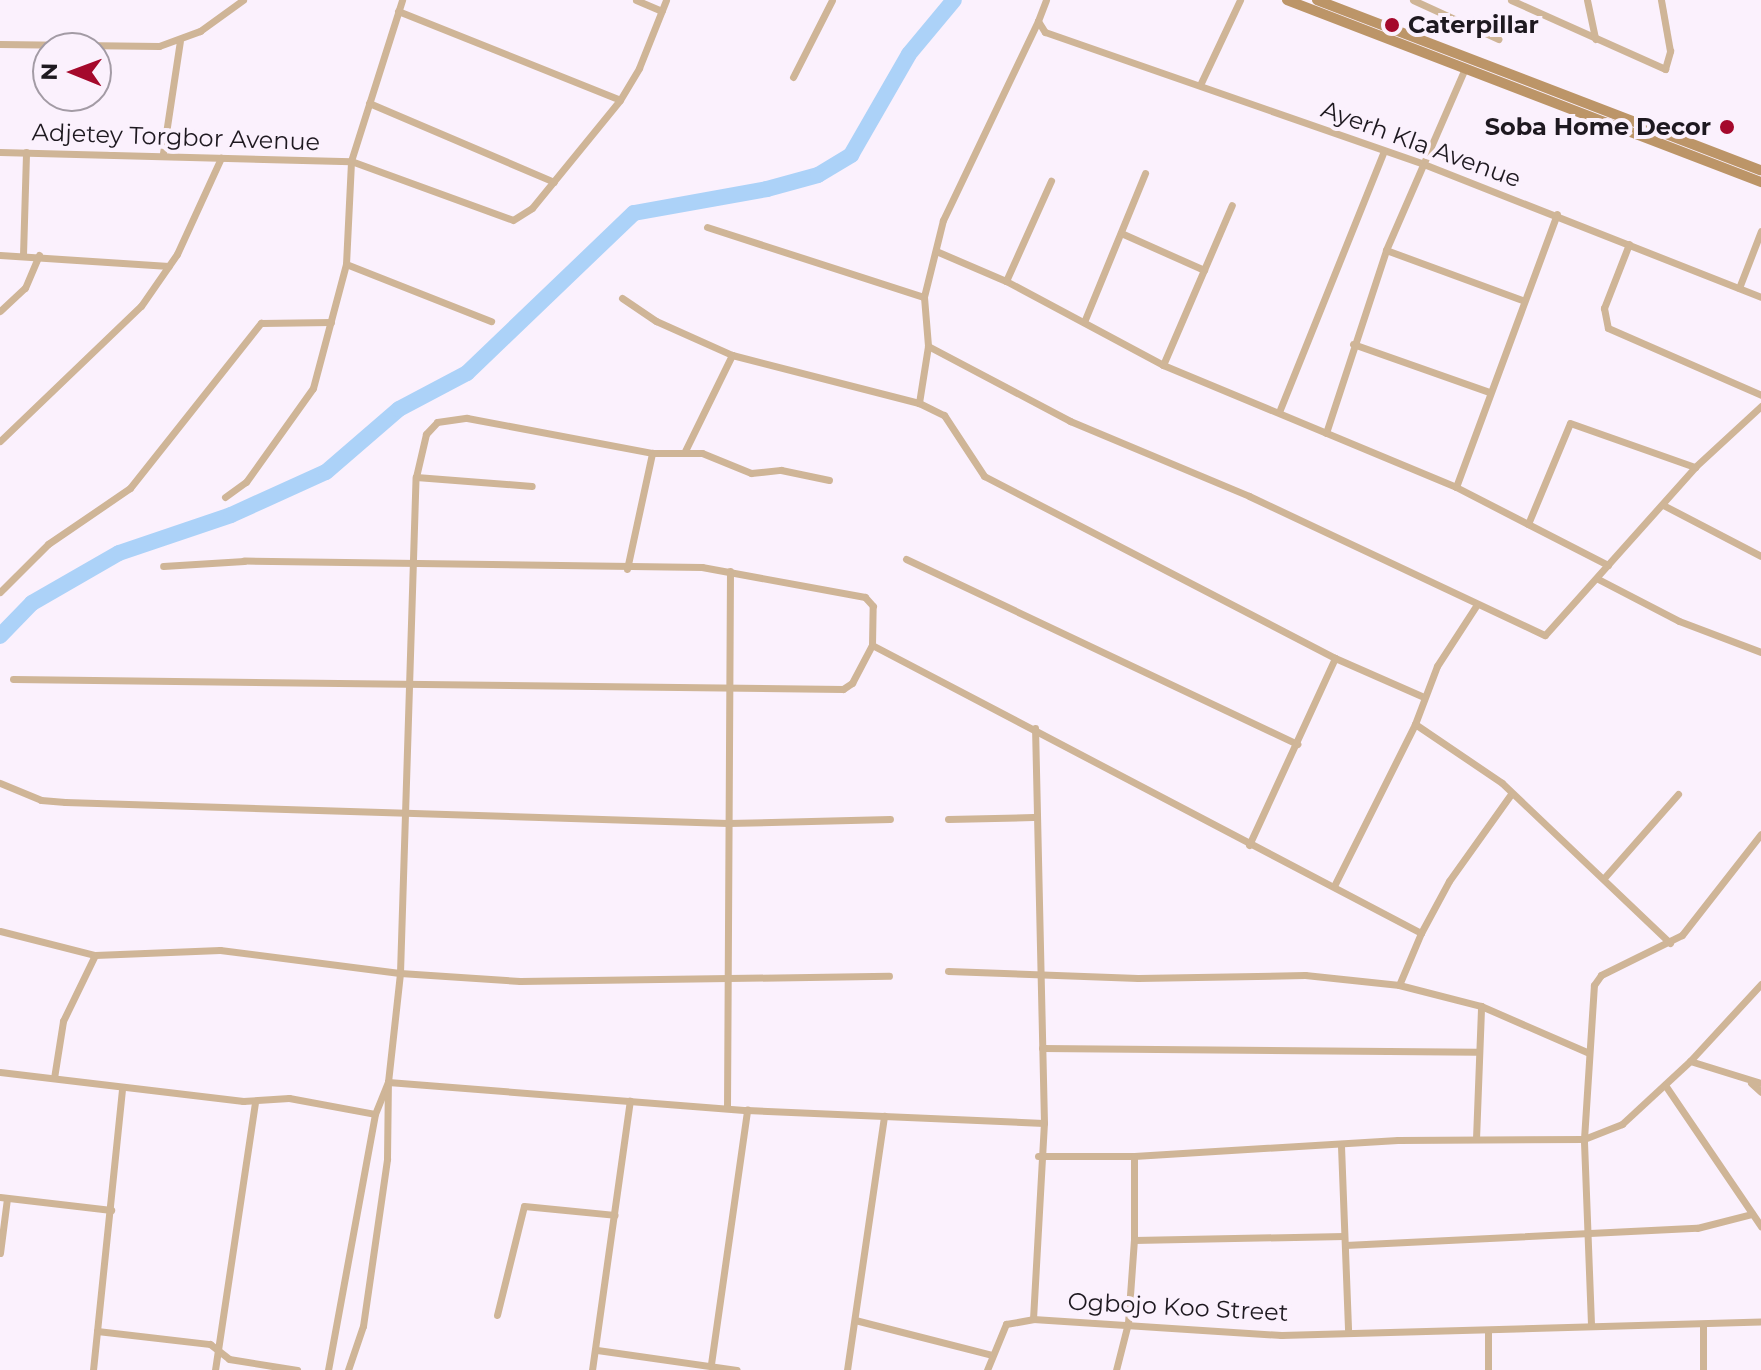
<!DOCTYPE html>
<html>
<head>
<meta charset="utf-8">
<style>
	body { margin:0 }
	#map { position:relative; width:1761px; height:1370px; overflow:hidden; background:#fbf1fd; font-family:Montserrat,sans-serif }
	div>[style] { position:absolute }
	.river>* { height:16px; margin:-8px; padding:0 8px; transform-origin:8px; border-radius:8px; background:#acd2f8 }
	.street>* { height:7px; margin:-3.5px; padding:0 3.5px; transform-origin:3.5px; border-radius:3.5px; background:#cfb597 }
	.secondary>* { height:10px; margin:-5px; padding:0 5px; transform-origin:5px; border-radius:5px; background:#bc9568 }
	.dots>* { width:22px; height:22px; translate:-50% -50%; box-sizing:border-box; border:4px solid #fbf1fd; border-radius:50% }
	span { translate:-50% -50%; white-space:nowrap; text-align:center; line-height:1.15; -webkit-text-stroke:8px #fbf1fd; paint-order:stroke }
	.poi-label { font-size:24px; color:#1e1920; font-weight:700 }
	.left { translate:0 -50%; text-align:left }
	.right { translate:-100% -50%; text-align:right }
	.street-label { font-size:24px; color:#1e1920 }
	.north { position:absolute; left:32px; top:32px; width:80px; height:80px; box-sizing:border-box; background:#fbf1fd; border:2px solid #a39ba5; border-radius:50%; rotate:271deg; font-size:22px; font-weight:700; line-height:32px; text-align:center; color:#1e1920 }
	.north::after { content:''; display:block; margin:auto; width:28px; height:36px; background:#a5092c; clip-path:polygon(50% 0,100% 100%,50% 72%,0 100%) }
</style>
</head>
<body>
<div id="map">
	<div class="river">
		<div style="left:0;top:636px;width:46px;rotate:-45.9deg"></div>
		<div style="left:32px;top:603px;width:100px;rotate:-29.9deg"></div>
		<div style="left:119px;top:553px;width:118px;rotate:-18.7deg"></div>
		<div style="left:231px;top:515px;width:104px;rotate:-24.4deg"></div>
		<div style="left:326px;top:472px;width:96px;rotate:-40.8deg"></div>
		<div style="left:399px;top:409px;width:77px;rotate:-27.9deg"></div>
		<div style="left:467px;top:373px;width:231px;rotate:-43.8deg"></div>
		<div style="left:634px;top:213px;width:135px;rotate:-10.2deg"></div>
		<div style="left:767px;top:189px;width:53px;rotate:-15.4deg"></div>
		<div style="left:818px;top:175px;width:39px;rotate:-31deg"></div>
		<div style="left:851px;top:155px;width:116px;rotate:-60.1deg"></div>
		<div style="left:909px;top:54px;width:70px;rotate:-50.2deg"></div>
	</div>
	<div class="street">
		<div style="left:636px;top:0;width:28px;rotate:23deg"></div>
		<div style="left:1046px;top:0;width:22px;rotate:111deg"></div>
		<div style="left:1038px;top:21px;width:13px;rotate:58deg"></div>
		<div style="left:1045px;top:32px;width:398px;rotate:19.2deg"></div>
		<div style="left:1421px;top:163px;width:365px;rotate:21.5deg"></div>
		<div style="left:1413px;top:0;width:94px;rotate:24.6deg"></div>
		<div style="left:1511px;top:0;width:169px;rotate:24.1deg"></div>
		<div style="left:1665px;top:69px;width:19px;rotate:-74deg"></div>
		<div style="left:1670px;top:51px;width:52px;rotate:-100deg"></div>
		<div style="left:1587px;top:0;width:40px;rotate:78deg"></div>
		<div style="left:398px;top:11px;width:239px;rotate:21.8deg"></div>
		<div style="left:1038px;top:21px;width:221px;rotate:115.5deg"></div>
		<div style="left:943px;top:220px;width:79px;rotate:103.9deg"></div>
		<div style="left:924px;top:297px;width:49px;rotate:85.3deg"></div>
		<div style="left:928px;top:346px;width:58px;rotate:99deg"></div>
		<div style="left:919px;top:403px;width:28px;rotate:26deg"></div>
		<div style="left:944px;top:415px;width:73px;rotate:56.7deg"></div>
		<div style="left:984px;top:476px;width:395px;rotate:27.4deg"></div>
		<div style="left:0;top:44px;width:159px;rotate:0.7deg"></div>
		<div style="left:159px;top:46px;width:44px;rotate:-20.1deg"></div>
		<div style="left:200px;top:31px;width:53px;rotate:-35.8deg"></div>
		<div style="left:793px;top:77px;width:86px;rotate:-63.1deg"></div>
		<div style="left:1200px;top:85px;width:94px;rotate:-64.8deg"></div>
		<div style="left:369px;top:103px;width:201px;rotate:23.1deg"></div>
		<div style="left:0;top:152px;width:351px;rotate:1.5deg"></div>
		<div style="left:351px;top:161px;width:172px;rotate:20deg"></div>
		<div style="left:513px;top:220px;width:22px;rotate:-32deg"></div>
		<div style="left:532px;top:208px;width:139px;rotate:-50.8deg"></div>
		<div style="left:620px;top:100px;width:37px;rotate:-59deg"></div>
		<div style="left:639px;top:68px;width:73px;rotate:-68.3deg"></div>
		<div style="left:163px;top:153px;width:113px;rotate:-81.4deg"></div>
		<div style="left:707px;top:227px;width:228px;rotate:17.9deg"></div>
		<div style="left:1121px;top:233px;width:91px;rotate:24deg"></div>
		<div style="left:1629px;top:244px;width:69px;rotate:111.3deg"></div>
		<div style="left:1604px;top:308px;width:20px;rotate:79deg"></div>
		<div style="left:1608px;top:328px;width:167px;rotate:23.6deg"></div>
		<div style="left:1386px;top:250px;width:145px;rotate:20.2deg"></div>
		<div style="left:936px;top:251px;width:76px;rotate:23.2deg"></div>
		<div style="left:1006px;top:281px;width:178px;rotate:28.1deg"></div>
		<div style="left:1163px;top:365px;width:317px;rotate:22.6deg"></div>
		<div style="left:1456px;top:487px;width:171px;rotate:27.2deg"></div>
		<div style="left:0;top:255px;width:169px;rotate:3.7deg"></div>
		<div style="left:23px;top:255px;width:103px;rotate:-88.3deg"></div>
		<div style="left:346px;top:264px;width:156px;rotate:21.5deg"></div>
		<div style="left:1006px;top:281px;width:110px;rotate:-65.8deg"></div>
		<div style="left:1739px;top:288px;width:61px;rotate:-68.9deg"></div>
		<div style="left:622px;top:298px;width:41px;rotate:34.1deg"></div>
		<div style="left:656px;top:321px;width:83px;rotate:24.1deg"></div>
		<div style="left:732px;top:355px;width:193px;rotate:14.4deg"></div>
		<div style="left:0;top:311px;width:34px;rotate:-43deg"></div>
		<div style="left:25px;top:288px;width:36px;rotate:-67deg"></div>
		<div style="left:1084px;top:322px;width:161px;rotate:-67.7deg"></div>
		<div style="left:1353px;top:344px;width:144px;rotate:19.4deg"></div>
		<div style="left:928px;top:346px;width:161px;rotate:27.8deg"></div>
		<div style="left:1070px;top:421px;width:194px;rotate:22.7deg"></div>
		<div style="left:1249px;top:496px;width:327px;rotate:25.2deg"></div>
		<div style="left:1545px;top:635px;width:225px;rotate:-48.2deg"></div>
		<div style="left:1695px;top:467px;width:90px;rotate:-42.7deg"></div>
		<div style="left:1163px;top:365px;width:174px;rotate:-66.7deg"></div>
		<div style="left:1279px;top:412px;width:281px;rotate:-68.1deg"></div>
		<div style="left:1326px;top:433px;width:193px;rotate:-71.8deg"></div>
		<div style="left:1386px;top:250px;width:198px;rotate:-66.5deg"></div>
		<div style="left:0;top:441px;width:195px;rotate:-43.8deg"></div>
		<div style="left:141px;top:306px;width:63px;rotate:-55.3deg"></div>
		<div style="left:177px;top:254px;width:106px;rotate:-65.4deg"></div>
		<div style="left:685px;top:451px;width:107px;rotate:-63.9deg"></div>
		<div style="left:416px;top:477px;width:116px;rotate:4.4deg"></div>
		<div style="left:1456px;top:487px;width:291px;rotate:-69.7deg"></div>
		<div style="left:225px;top:497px;width:26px;rotate:-36deg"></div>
		<div style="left:246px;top:482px;width:115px;rotate:-54.5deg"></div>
		<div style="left:313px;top:388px;width:128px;rotate:-75.1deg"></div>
		<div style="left:346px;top:264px;width:103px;rotate:-87.2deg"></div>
		<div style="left:351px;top:161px;width:169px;rotate:-72.4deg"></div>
		<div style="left:1663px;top:505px;width:110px;rotate:27.5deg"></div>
		<div style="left:1528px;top:524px;width:109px;rotate:-67.4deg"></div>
		<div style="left:1570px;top:423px;width:133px;rotate:19.4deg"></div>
		<div style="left:906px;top:559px;width:433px;rotate:25.3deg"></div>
		<div style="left:627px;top:569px;width:119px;rotate:-77.8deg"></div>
		<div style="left:1598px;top:579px;width:91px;rotate:27.4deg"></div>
		<div style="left:1679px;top:621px;width:88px;rotate:20.7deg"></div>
		<div style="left:0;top:592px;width:68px;rotate:-45deg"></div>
		<div style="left:48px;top:544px;width:99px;rotate:-34.3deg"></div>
		<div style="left:130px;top:488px;width:211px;rotate:-51.6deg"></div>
		<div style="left:261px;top:323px;width:70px;rotate:-0.8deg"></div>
		<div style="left:872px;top:645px;width:620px;rotate:27.68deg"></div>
		<div style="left:1421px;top:933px;width:56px;rotate:112.9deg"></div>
		<div style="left:13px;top:679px;width:830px;rotate:0.69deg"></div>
		<div style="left:843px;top:689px;width:11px;rotate:-34deg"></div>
		<div style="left:852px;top:683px;width:43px;rotate:-62.2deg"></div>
		<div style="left:872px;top:645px;width:39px;rotate:-89deg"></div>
		<div style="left:873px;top:606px;width:12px;rotate:-132deg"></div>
		<div style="left:865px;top:597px;width:166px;rotate:-169.6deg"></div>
		<div style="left:702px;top:567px;width:458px;rotate:-179.2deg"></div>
		<div style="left:244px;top:561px;width:81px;rotate:176.5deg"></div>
		<div style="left:1415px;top:724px;width:105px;rotate:34.1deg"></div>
		<div style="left:1502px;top:783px;width:232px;rotate:43.6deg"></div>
		<div style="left:0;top:783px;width:44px;rotate:22.5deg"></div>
		<div style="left:41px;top:800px;width:24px;rotate:5deg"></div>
		<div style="left:65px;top:802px;width:663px;rotate:1.81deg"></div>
		<div style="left:728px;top:823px;width:162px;rotate:-1.4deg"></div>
		<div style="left:948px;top:819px;width:85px;rotate:-1.3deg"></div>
		<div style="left:1249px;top:845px;width:206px;rotate:-65.3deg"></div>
		<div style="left:1335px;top:658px;width:97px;rotate:23.7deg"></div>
		<div style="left:1604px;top:878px;width:112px;rotate:-48.6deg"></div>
		<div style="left:1334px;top:886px;width:181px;rotate:-63.4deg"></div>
		<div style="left:1415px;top:724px;width:62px;rotate:-69.2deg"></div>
		<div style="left:1437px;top:666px;width:72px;rotate:-57deg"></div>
		<div style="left:0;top:931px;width:98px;rotate:14.2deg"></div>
		<div style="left:95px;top:955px;width:125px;rotate:-2.3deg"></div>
		<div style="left:220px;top:950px;width:181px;rotate:7.3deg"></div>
		<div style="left:400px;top:973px;width:120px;rotate:3.8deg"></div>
		<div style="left:520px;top:981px;width:369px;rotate:-0.8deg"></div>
		<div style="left:1421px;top:933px;width:59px;rotate:-61.7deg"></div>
		<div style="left:1449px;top:881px;width:107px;rotate:-54.5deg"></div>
		<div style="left:948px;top:971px;width:190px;rotate:2.1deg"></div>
		<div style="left:1138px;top:978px;width:167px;rotate:-1deg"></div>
		<div style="left:1305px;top:975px;width:95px;rotate:6.1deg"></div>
		<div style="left:1399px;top:985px;width:85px;rotate:14.4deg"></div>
		<div style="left:1481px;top:1006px;width:116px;rotate:23.5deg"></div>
		<div style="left:1042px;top:1048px;width:435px;rotate:0.5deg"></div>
		<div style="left:1690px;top:1061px;width:74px;rotate:17.2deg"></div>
		<div style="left:0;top:1072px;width:245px;rotate:6.8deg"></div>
		<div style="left:243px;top:1101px;width:46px;rotate:-3.7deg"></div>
		<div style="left:289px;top:1098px;width:87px;rotate:10.5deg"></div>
		<div style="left:54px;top:1078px;width:58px;rotate:-81deg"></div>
		<div style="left:63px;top:1021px;width:73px;rotate:-64.1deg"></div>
		<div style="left:1751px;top:1083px;width:13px;rotate:42deg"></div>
		<div style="left:1665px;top:1085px;width:171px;rotate:55.8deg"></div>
		<div style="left:727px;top:1108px;width:537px;rotate:-89.68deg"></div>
		<div style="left:1476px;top:1139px;width:133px;rotate:-87.8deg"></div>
		<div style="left:1341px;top:1146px;width:186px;rotate:87.8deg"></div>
		<div style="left:1038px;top:1156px;width:96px"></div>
		<div style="left:1134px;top:1156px;width:264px;rotate:-3.5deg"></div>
		<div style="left:1398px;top:1140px;width:186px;rotate:-0.3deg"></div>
		<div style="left:1584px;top:1139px;width:41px;rotate:-21.5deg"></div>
		<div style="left:1622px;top:1124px;width:93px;rotate:-42.8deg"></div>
		<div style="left:1690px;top:1061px;width:105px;rotate:-47.3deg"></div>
		<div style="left:1134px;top:1156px;width:84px;rotate:90deg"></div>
		<div style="left:1134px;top:1240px;width:210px;rotate:-1.1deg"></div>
		<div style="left:0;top:1197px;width:112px;rotate:6.7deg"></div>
		<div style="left:1345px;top:1245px;width:352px;rotate:-2.8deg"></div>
		<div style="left:1697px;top:1228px;width:57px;rotate:-14.3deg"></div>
		<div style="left:0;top:1253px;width:55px;rotate:-82.7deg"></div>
		<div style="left:497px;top:1315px;width:112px;rotate:-76.1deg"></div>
		<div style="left:524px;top:1206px;width:91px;rotate:5.6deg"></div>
		<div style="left:1033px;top:1319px;width:196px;rotate:-86.8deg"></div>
		<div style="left:1044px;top:1123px;width:395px;rotate:-91.3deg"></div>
		<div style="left:855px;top:1320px;width:141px;rotate:14.3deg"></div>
		<div style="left:1591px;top:1324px;width:185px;rotate:-92.2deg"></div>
		<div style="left:1584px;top:1139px;width:154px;rotate:-86.3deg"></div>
		<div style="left:1594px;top:985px;width:12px;rotate:-55deg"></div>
		<div style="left:1601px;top:975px;width:90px;rotate:-26.3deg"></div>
		<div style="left:1682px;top:935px;width:128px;rotate:-52deg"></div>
		<div style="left:1703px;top:1324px;width:46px;rotate:90deg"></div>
		<div style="left:97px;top:1331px;width:114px;rotate:6.6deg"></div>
		<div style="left:210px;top:1344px;width:24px;rotate:38deg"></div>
		<div style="left:229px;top:1359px;width:69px;rotate:9.2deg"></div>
		<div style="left:1488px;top:1332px;width:38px;rotate:90deg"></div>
		<div style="left:597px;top:1350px;width:141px;rotate:8.1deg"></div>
		<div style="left:711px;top:1364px;width:257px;rotate:-81.9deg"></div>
		<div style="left:93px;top:1370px;width:283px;rotate:-84.1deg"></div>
		<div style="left:215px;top:1370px;width:272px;rotate:-81.5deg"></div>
		<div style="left:328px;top:1370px;width:260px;rotate:-79.6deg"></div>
		<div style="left:375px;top:1114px;width:35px;rotate:-68deg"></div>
		<div style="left:388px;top:1082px;width:110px;rotate:-83.7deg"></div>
		<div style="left:400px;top:973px;width:496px;rotate:-88.2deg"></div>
		<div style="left:416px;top:477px;width:44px;rotate:-76.9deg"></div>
		<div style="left:426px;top:434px;width:16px;rotate:-47deg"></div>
		<div style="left:437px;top:422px;width:30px;rotate:-8deg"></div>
		<div style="left:467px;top:418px;width:188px;rotate:10.7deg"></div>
		<div style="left:652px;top:453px;width:50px"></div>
		<div style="left:702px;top:453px;width:53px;rotate:22.2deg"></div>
		<div style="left:751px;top:473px;width:30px;rotate:-6deg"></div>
		<div style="left:781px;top:470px;width:49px;rotate:11.8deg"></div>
		<div style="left:348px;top:1370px;width:46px;rotate:-71.2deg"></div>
		<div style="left:363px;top:1326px;width:169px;rotate:-81.8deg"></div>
		<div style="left:387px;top:1159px;width:77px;rotate:-89.3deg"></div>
		<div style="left:388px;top:1082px;width:360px;rotate:4.5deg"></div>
		<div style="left:747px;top:1110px;width:297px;rotate:2.5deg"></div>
		<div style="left:592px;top:1370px;width:272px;rotate:-82deg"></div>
		<div style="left:847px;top:1370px;width:257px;rotate:-81.7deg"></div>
		<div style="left:987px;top:1370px;width:50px;rotate:-67.6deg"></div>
		<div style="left:1006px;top:1324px;width:27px;rotate:-10deg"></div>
		<div style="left:1033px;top:1319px;width:249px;rotate:3.7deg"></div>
		<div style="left:1281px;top:1335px;width:480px;rotate:-1.6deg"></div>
		<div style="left:1116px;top:1370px;width:49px;rotate:-75.7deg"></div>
		<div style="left:1128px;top:1323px;width:83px;rotate:-85.9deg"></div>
	</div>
	<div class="secondary">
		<div style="left:1287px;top:0;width:508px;rotate:21.01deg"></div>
		<div style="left:1317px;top:0;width:475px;rotate:21deg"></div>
	</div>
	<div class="dots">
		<div style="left:1392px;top:25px;background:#a5092c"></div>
		<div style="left:1727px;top:127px;background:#a5092c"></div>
	</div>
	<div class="poi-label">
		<span class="left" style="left:1408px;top:25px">Caterpillar</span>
		<span class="right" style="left:1711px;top:127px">Soba Home Decor</span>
	</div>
	<div class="street-label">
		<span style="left:176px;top:137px;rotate:2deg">Adjetey Torgbor Avenue</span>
		<span style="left:1421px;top:144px;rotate:20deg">Ayerh Kla Avenue</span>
		<span style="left:1178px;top:1307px;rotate:3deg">Ogbojo Koo Street</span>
	</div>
	<div class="north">N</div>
</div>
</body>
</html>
